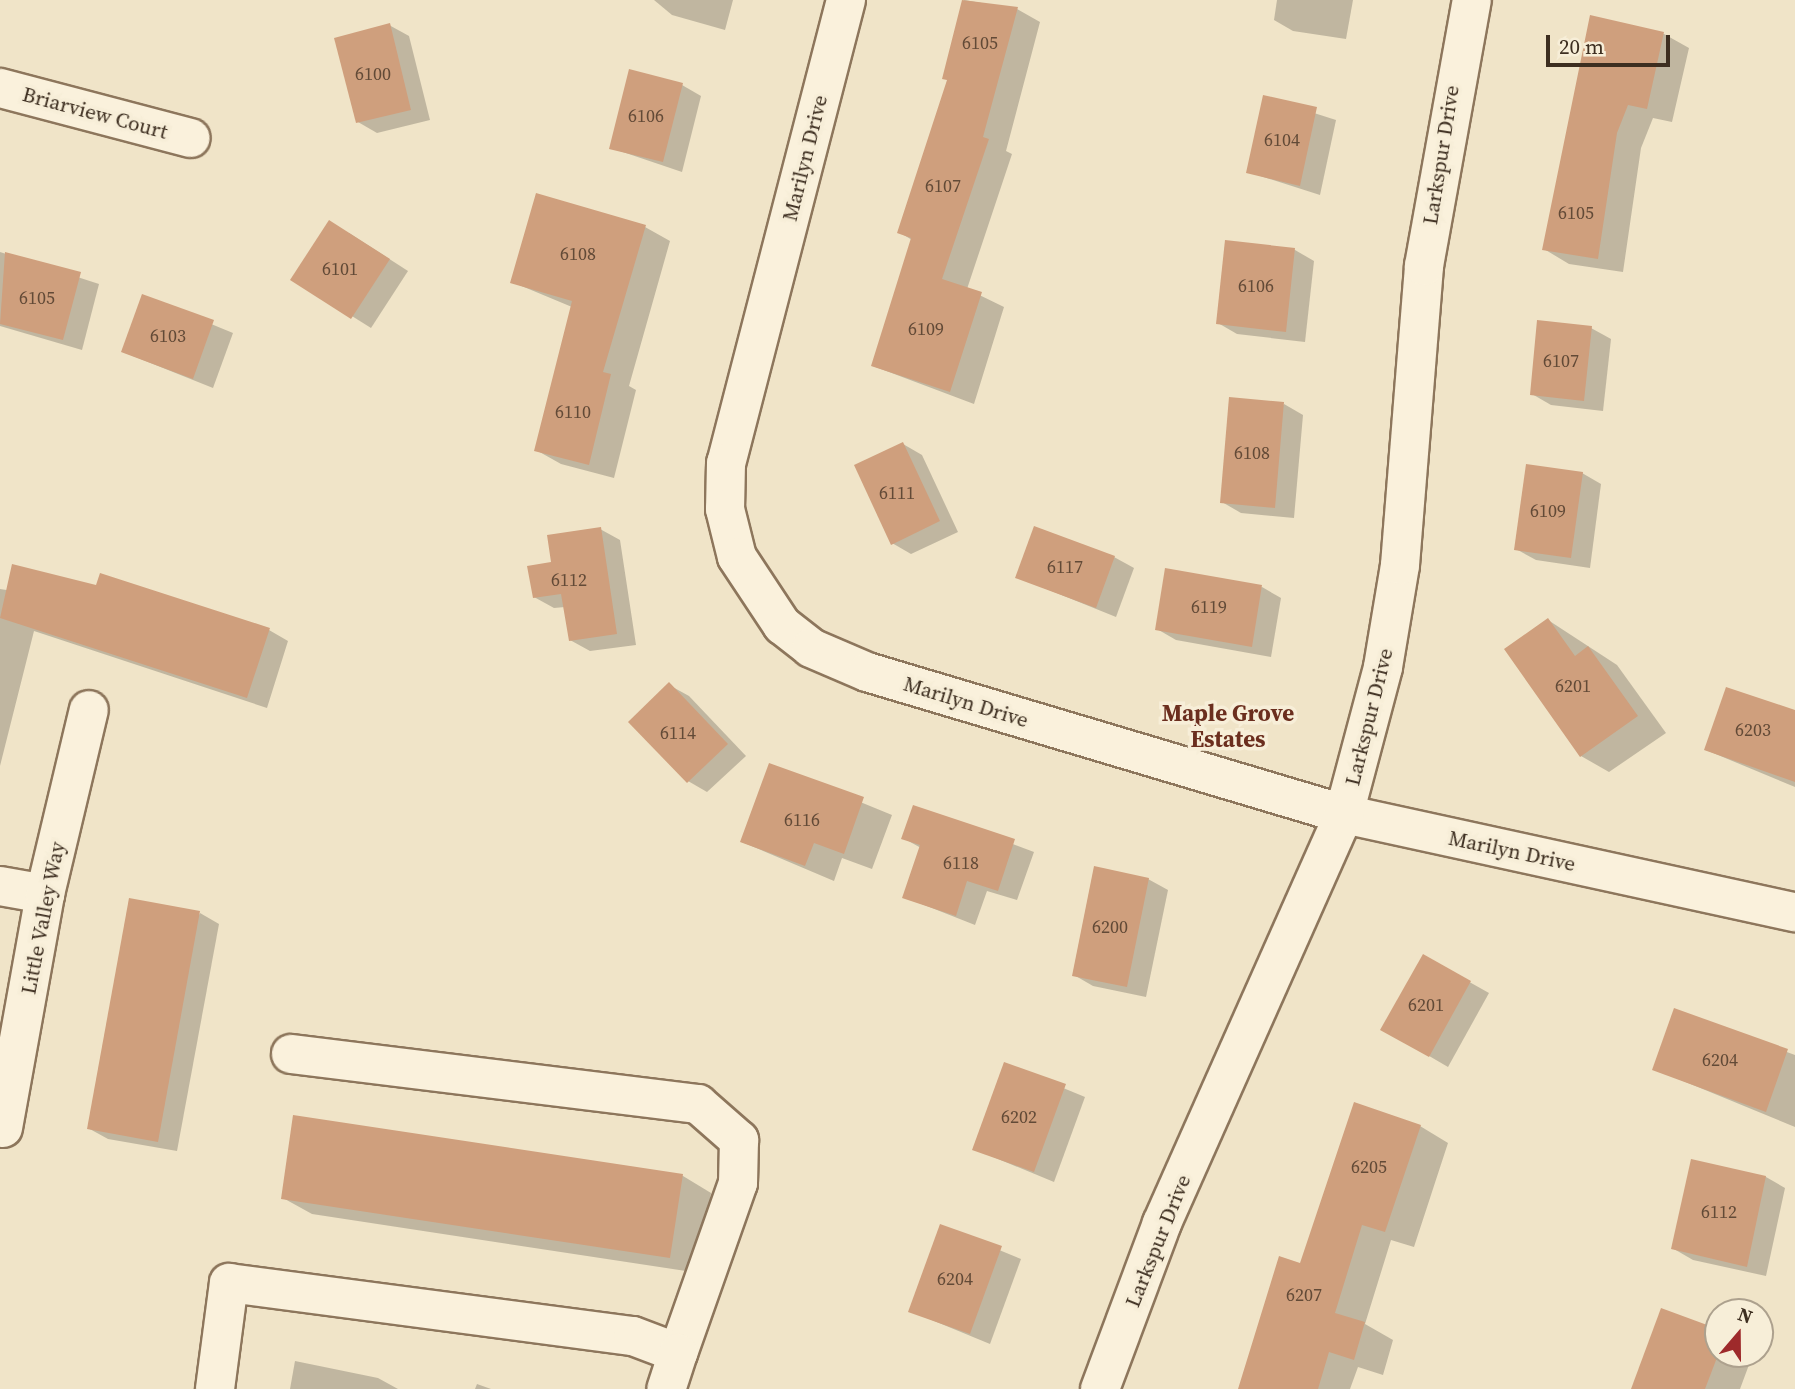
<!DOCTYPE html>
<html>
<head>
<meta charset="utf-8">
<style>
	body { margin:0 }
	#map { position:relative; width:1795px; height:1389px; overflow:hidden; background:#f0e4c8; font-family:"Source Serif 4",serif }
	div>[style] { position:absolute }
	.shadow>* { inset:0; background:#0003 }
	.building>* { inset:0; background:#cf9f7d }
	.roads { filter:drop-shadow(2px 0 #8d765c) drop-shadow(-2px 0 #8d765c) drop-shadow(0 2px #8d765c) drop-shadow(0 -2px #8d765c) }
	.minor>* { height:38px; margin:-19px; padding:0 19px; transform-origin:19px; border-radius:19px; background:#faf1dc }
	span { translate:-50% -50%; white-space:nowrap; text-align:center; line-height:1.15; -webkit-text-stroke:7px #f7eed8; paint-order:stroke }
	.number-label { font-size:18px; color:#624a37 }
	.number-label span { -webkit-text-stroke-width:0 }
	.street-label { font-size:21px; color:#3d2e20 }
	.neighbourhood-label { font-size:23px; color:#6b2e1e; font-weight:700 }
	.north { position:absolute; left:1704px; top:1298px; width:70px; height:70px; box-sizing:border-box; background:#f7eed8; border:2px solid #ada18e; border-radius:50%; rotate:20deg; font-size:19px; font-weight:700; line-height:28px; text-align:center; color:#3d2e20 }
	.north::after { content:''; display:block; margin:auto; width:24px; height:32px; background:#9e2a2b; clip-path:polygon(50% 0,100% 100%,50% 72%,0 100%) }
	.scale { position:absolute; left:1546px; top:35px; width:124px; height:32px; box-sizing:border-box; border:4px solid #3d2e20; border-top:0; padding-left:9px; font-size:21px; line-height:24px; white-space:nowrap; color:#3d2e20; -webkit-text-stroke:5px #f7eed8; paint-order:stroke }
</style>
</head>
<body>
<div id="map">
	<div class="shadow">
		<div style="clip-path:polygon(654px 0,733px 0,725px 30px,672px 15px)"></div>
		<div style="clip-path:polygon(964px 0,1017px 9px,1040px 22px,1006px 151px,1012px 154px,967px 289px,1004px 307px,974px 404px,873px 366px,912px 240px,899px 232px,949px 80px,944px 78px)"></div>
		<div style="clip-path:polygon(1277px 0,1353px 0,1346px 39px,1293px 31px,1274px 20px)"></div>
		<div style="clip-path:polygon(1592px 17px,1664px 34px,1689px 48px,1672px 122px,1653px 118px,1641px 148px,1623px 272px,1569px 264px,1544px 249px)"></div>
		<div style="clip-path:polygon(389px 25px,409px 36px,430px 120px,377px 133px,358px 122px)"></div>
		<div style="clip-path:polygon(682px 85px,701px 96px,682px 172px,611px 148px)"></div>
		<div style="clip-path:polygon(1264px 97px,1336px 120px,1320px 195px,1248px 172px)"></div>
		<div style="clip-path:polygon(645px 227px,670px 241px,629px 386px,636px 390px,614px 478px,561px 464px,536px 450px,572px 307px,512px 282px)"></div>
		<div style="clip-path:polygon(349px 233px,408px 271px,371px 328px,293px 279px)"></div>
		<div style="clip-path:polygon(1227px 242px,1295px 250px,1314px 261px,1305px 342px,1237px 334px,1218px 323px)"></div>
		<div style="clip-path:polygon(0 252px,99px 284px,82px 350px,0 326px)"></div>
		<div style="clip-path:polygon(143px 296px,233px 333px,213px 388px,123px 352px)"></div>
		<div style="clip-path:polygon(1591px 328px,1611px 339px,1603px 411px,1551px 405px,1532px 394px)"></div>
		<div style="clip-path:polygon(1284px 404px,1303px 415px,1294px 518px,1241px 513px,1222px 502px)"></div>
		<div style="clip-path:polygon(903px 444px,922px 455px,958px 532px,911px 554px,892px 543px)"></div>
		<div style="clip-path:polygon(1582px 473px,1601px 484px,1590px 568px,1536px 560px,1516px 549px)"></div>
		<div style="clip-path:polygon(600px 529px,620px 540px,636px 645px,590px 651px,570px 640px,565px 607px,554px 608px,534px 597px,553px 564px)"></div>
		<div style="clip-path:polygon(1114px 557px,1134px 568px,1116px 617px,1017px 577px)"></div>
		<div style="clip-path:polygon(1262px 587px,1281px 598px,1271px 657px,1176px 640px,1157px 629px)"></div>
		<div style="clip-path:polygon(0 589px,269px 630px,288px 641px,267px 708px,34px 631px,0 766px)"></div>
		<div style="clip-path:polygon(1548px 620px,1617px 665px,1666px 733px,1609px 772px,1581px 756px)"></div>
		<div style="clip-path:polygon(669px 685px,689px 696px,746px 756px,707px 792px,688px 781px)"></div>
		<div style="clip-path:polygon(1795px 712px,1795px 787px,1706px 750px)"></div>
		<div style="clip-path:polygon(770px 765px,892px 815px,872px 869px,842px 858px,834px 881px,742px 842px)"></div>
		<div style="clip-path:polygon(914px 807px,1034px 852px,1017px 900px,987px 891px,975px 925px,904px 897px,921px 848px,903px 838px)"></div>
		<div style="clip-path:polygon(1148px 879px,1168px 890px,1146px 997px,1093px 986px,1074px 975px)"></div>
		<div style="clip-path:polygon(200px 913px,219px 924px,177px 1151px,108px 1139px,88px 1128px)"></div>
		<div style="clip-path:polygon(1423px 956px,1489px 993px,1448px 1067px,1383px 1029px)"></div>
		<div style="clip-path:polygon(1675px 1010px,1795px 1055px,1795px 1127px,1654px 1069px)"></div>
		<div style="clip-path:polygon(1005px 1064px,1085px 1097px,1054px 1182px,974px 1149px)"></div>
		<div style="clip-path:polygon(295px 1117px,683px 1176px,711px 1193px,699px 1273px,312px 1214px,283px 1198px)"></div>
		<div style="clip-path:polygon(1420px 1126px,1448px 1143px,1414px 1247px,1391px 1240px,1365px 1324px,1393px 1340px,1383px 1375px,1358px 1367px,1350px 1389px,1240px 1389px,1301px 1265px)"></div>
		<div style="clip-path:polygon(1692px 1161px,1766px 1177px,1785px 1188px,1766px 1276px,1693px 1260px,1674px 1249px)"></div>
		<div style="clip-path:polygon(941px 1226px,1021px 1259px,990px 1344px,910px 1311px)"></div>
		<div style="clip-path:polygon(1662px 1310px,1718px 1331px,1718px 1354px,1753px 1354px,1740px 1389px,1632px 1389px)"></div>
		<div style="clip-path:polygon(295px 1361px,378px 1378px,398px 1389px,290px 1389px)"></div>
		<div style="clip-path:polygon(477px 1384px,491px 1389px,475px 1389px)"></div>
	</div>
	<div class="building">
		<div style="clip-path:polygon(962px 0,1018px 7px,983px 137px,989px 139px,942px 279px,982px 292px,950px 392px,871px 366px,911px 238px,897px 233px,947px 80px,942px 79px)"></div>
		<div style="clip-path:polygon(1590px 15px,1664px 32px,1647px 109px,1628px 105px,1617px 133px,1598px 259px,1542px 250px)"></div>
		<div style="clip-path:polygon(390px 23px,411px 110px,356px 123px,334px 38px)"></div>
		<div style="clip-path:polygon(629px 69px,683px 83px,663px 162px,609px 149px)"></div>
		<div style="clip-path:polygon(1263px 95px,1317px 107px,1300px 186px,1246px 173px)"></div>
		<div style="clip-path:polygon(536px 193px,646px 225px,603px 372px,611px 374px,589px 465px,534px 451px,572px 301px,510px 283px)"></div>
		<div style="clip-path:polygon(329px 220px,390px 259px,351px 319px,290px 280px)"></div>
		<div style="clip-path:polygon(1225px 240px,1295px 248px,1286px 332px,1216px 324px)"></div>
		<div style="clip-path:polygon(5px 252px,81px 272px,63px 340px,0 324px)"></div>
		<div style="clip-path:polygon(142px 294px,214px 320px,193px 379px,121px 352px)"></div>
		<div style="clip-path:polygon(1537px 320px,1592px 326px,1584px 401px,1530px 395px)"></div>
		<div style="clip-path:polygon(1229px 397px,1284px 402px,1275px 508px,1220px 503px)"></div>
		<div style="clip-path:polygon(903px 442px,940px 521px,891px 545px,854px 465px)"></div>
		<div style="clip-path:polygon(1526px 464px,1583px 472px,1571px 558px,1514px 550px)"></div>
		<div style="clip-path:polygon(1034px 526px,1115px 556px,1096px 608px,1015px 578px)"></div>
		<div style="clip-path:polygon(601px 527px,617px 634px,569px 641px,561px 594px,533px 598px,527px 566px,551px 562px,547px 535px)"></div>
		<div style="clip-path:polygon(12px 564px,96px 585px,100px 573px,270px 628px,247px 698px,0 618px)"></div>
		<div style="clip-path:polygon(1165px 568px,1262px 585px,1252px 647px,1155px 630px)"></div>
		<div style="clip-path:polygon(1548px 618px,1575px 656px,1588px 646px,1638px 716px,1580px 757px,1504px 649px)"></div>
		<div style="clip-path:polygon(669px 682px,728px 744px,687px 783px,628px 722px)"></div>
		<div style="clip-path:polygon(1726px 687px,1795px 710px,1795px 782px,1704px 750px)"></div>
		<div style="clip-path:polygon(769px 763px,864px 797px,844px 854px,814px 843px,805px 866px,740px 842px)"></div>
		<div style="clip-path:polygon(913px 805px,1015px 839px,998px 891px,967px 881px,956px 916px,902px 898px,920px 845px,901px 839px)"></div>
		<div style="clip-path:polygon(1094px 866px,1149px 878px,1127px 987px,1072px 976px)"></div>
		<div style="clip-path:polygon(129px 898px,200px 911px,158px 1142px,87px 1129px)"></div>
		<div style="clip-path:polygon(1423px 954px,1471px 981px,1429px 1057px,1380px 1030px)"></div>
		<div style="clip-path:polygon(1674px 1008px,1788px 1049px,1766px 1112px,1652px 1070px)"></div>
		<div style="clip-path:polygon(1004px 1062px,1066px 1084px,1034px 1172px,972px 1150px)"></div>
		<div style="clip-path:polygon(1354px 1102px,1421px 1125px,1385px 1232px,1362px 1225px,1335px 1313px,1365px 1322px,1354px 1360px,1329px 1352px,1318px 1389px,1238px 1389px,1279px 1256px,1300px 1263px)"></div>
		<div style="clip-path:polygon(293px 1115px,683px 1174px,670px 1258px,281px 1199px)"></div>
		<div style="clip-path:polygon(1691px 1159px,1766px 1176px,1747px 1267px,1671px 1249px)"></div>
		<div style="clip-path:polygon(940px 1224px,1002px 1246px,970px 1334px,908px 1312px)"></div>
		<div style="clip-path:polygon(1661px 1308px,1718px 1329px,1718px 1355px,1705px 1389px,1631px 1389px)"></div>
	</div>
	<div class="roads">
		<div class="minor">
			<div style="left:846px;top:0;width:478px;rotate:104.5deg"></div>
			<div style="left:726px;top:463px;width:46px;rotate:91.2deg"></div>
			<div style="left:725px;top:509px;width:49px;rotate:76deg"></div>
			<div style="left:737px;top:557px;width:82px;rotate:56.5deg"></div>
			<div style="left:782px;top:625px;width:37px;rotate:38deg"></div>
			<div style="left:811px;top:648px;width:61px;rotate:23.2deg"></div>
			<div style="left:867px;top:672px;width:498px;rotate:16.6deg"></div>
			<div style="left:1344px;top:814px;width:462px;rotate:12.3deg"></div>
			<div style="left:0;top:88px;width:197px;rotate:14.7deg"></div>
			<div style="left:0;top:886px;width:46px;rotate:10.1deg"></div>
			<div style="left:291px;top:1054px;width:410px;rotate:7deg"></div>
			<div style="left:698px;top:1104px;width:55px;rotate:41.3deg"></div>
			<div style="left:739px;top:1140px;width:43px;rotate:91.3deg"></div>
			<div style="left:738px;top:1183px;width:180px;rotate:109.4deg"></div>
			<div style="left:3px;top:1128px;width:238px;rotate:-79.8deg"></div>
			<div style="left:45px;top:894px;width:189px;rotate:-76.6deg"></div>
			<div style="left:215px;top:1389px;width:107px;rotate:-82.5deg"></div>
			<div style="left:229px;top:1283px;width:407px;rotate:7.5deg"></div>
			<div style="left:633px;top:1336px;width:48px;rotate:20.7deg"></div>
			<div style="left:678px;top:1353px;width:38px;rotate:108deg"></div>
			<div style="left:1100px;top:1389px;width:177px;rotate:-69.5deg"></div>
			<div style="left:1162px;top:1223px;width:448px;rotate:-66deg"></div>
			<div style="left:1344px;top:814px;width:152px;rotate:-75.1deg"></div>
			<div style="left:1383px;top:667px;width:103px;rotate:-80.5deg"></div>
			<div style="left:1400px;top:565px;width:300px;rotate:-85.4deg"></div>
			<div style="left:1424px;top:266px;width:270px;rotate:-79.8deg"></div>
		</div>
	</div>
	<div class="number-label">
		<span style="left:980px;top:43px">6105</span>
		<span style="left:373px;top:74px">6100</span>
		<span style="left:646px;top:116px">6106</span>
		<span style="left:1282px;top:140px">6104</span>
		<span style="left:943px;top:186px">6107</span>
		<span style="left:1576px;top:213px">6105</span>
		<span style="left:578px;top:254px">6108</span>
		<span style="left:340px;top:269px">6101</span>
		<span style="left:1256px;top:286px">6106</span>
		<span style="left:37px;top:298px">6105</span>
		<span style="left:926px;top:329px">6109</span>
		<span style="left:168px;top:336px">6103</span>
		<span style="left:1561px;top:361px">6107</span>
		<span style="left:573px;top:412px">6110</span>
		<span style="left:1252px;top:453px">6108</span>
		<span style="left:897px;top:493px">6111</span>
		<span style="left:1548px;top:511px">6109</span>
		<span style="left:1065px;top:567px">6117</span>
		<span style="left:569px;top:580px">6112</span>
		<span style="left:1209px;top:607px">6119</span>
		<span style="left:1573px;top:686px">6201</span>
		<span style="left:1753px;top:730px">6203</span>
		<span style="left:678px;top:733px">6114</span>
		<span style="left:802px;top:820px">6116</span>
		<span style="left:961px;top:863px">6118</span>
		<span style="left:1110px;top:927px">6200</span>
		<span style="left:1426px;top:1005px">6201</span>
		<span style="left:1720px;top:1060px">6204</span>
		<span style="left:1019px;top:1117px">6202</span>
		<span style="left:1369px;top:1167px">6205</span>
		<span style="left:1719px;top:1212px">6112</span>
		<span style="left:955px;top:1279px">6204</span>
		<span style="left:1304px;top:1295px">6207</span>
	</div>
	<div class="street-label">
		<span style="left:95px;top:113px;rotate:15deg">Briarview Court</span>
		<span style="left:1441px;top:155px;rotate:-81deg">Larkspur Drive</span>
		<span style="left:805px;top:158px;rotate:-76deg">Marilyn Drive</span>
		<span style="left:966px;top:702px;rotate:17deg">Marilyn Drive</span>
		<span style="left:1369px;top:717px;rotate:-76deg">Larkspur Drive</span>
		<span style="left:1512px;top:851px;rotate:12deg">Marilyn Drive</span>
		<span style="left:43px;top:918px;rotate:-79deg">Little Valley Way</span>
		<span style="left:1158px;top:1241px;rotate:-68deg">Larkspur Drive</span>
	</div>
	<div class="neighbourhood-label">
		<span style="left:1228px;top:726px">Maple Grove<br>Estates</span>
	</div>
	<div class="north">N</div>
	<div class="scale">20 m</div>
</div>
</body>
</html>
